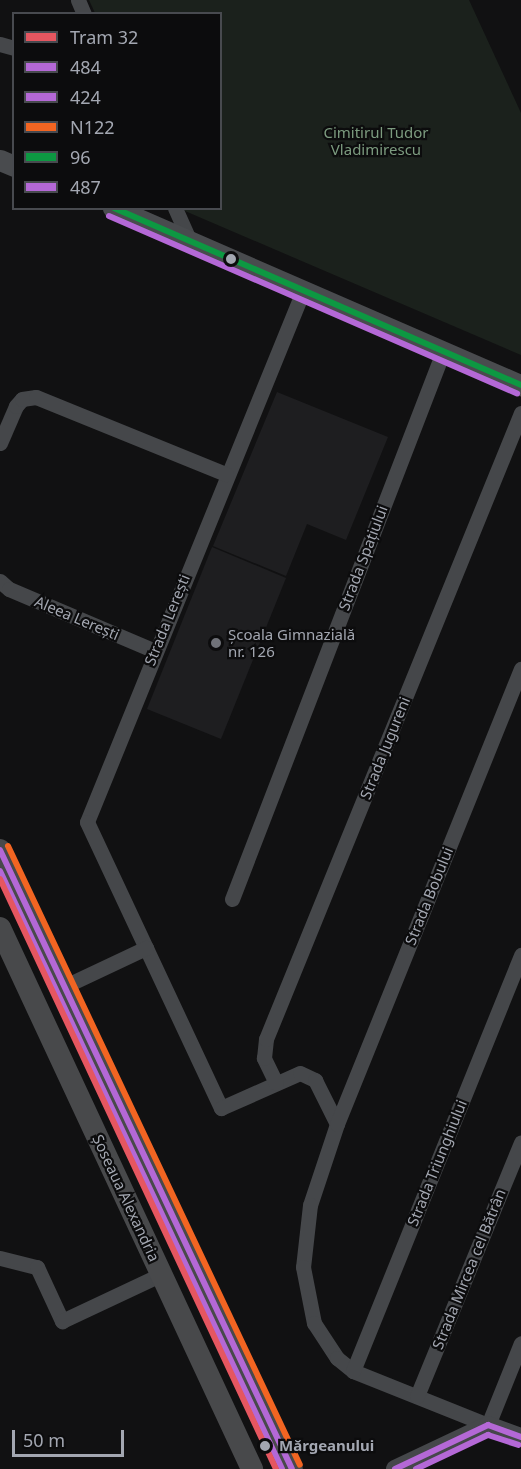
<!DOCTYPE html>
<html>
<head>
<meta charset="utf-8">
<style>
	body { margin:0 }
	#map { position:relative; width:521px; height:1469px; overflow:hidden; background:#111112; font-family:"Noto Sans",sans-serif }
	div>[style] { position:absolute }
	.built>* { inset:0; background:#1e1e20 }
	.green>* { inset:0; background:#1b211c }
	.minor>* { height:15px; margin:-7.5px; padding:0 7.5px; transform-origin:7.5px; border-radius:7.5px; background:#45474a }
	.tertiary>* { height:18px; margin:-9px; padding:0 9px; transform-origin:9px; border-radius:9px; background:#45474a }
	.secondary>* { height:21px; margin:-10.5px; padding:0 10.5px; transform-origin:10.5px; border-radius:10.5px; background:#494b4e }
	.primary>* { height:22px; margin:-11px; padding:0 11px; transform-origin:11px; border-radius:11px; background:#48494b }
	.bus-1>* { height:6px; margin:-3px; padding:0 3px; transform-origin:3px; border-radius:3px; background:#b468d6 }
	.bus-2>* { height:6px; margin:-3px; padding:0 3px; transform-origin:3px; border-radius:3px; background:#b468d6 }
	.bus-3>* { height:6px; margin:-3px; padding:0 3px; transform-origin:3px; border-radius:3px; background:#f26522 }
	.bus-4>* { height:6px; margin:-3px; padding:0 3px; transform-origin:3px; border-radius:3px; background:#0d9842 }
	.bus-5>* { height:6px; margin:-3px; padding:0 3px; transform-origin:3px; border-radius:3px; background:#b468d6 }
	.tram-1>* { height:6px; margin:-3px; padding:0 3px; transform-origin:3px; border-radius:3px; background:#e55660 }
	.dots>* { width:16px; height:16px; translate:-50% -50%; box-sizing:border-box; border:3px solid #0c0c0d; border-radius:50% }
	span { translate:-50% -50%; white-space:nowrap; text-align:center; line-height:1.15; -webkit-text-stroke:4.5px #0c0c0d; paint-order:stroke }
	.park-label { font-size:15px; color:#7c9b7f }
	.street-label { font-size:15px; color:#a3a7b1 }
	.poi-label { font-size:15px; color:#a3a7b1 }
	.left { translate:0 -50%; text-align:left }
	.stop-label { font-size:15px; color:#a3a7b1; font-weight:700 }
	.legend { position:absolute; left:12px; top:12px; width:210px; height:198px; box-sizing:border-box; background:#0c0c0d; border:2px solid #484a4f; margin:0; padding:8px 10px; list-style:none; font-size:18px; color:#a3a7b1 }
	.legend li { display:flex; align-items:center; gap:12px; height:30px }
	.legend b { width:30px; border:2px solid #484a4f }
	.scale { position:absolute; left:12px; top:1430px; width:112px; height:27px; box-sizing:border-box; border:3px solid #a3a7b1; border-top:0; padding-left:8px; font-size:18px; line-height:21px; white-space:nowrap; color:#a3a7b1; -webkit-text-stroke:4px #0c0c0d; paint-order:stroke }
</style>
</head>
<body>
<div id="map">
	<div class="built">
		<div style="clip-path:polygon(277px 392px,388px 437px,346px 540px,307px 524px,286px 576px,213px 546px)"></div>
		<div style="clip-path:polygon(212px 547px,286px 578px,221px 739px,147px 709px)"></div>
	</div>
	<div class="green">
		<div style="clip-path:polygon(89px 0,469px 0,521px 113px,521px 355px,185px 211px,184px 209px,220px 208px,220px 14px,95px 13px)"></div>
	</div>
	<div class="minor">
		<div style="left:78px;top:0;width:15px;rotate:67deg"></div>
		<div style="left:0;top:44px;width:15px;rotate:16deg"></div>
		<div style="left:175px;top:208px;width:36px;rotate:66deg"></div>
		<div style="left:303px;top:291px;width:573px;rotate:112.14deg"></div>
		<div style="left:87px;top:822px;width:316px;rotate:64.9deg"></div>
		<div style="left:221px;top:1108px;width:86px;rotate:-23.9deg"></div>
		<div style="left:300px;top:1073px;width:17px;rotate:25deg"></div>
		<div style="left:315px;top:1080px;width:49px;rotate:63.4deg"></div>
		<div style="left:337px;top:1124px;width:85px;rotate:108.4deg"></div>
		<div style="left:310px;top:1205px;width:62px;rotate:96.4deg"></div>
		<div style="left:303px;top:1267px;width:57px;rotate:78.9deg"></div>
		<div style="left:314px;top:1323px;width:42px;rotate:56.7deg"></div>
		<div style="left:337px;top:1358px;width:21px;rotate:39deg"></div>
		<div style="left:353px;top:1371px;width:145px;rotate:21.8deg"></div>
		<div style="left:488px;top:1425px;width:88px;rotate:-68.1deg"></div>
		<div style="left:0;top:443px;width:40px;rotate:-66.6deg"></div>
		<div style="left:16px;top:406px;width:9px;rotate:-49deg"></div>
		<div style="left:22px;top:399px;width:14px;rotate:-8deg"></div>
		<div style="left:36px;top:397px;width:205px;rotate:22.1deg"></div>
		<div style="left:0;top:581px;width:12px;rotate:42deg"></div>
		<div style="left:9px;top:589px;width:159px;rotate:23deg"></div>
		<div style="left:232px;top:899px;width:586px;rotate:-68.91deg"></div>
		<div style="left:63px;top:987px;width:92px;rotate:-25.2deg"></div>
		<div style="left:276px;top:1083px;width:28px;rotate:-116deg"></div>
		<div style="left:264px;top:1058px;width:19px;rotate:-84deg"></div>
		<div style="left:266px;top:1039px;width:676px;rotate:-67.84deg"></div>
		<div style="left:337px;top:1124px;width:491px;rotate:-68deg"></div>
		<div style="left:0;top:1258px;width:38px;rotate:14deg"></div>
		<div style="left:37px;top:1267px;width:60px;rotate:65.2deg"></div>
		<div style="left:62px;top:1321px;width:110px;rotate:-25.2deg"></div>
		<div style="left:353px;top:1371px;width:449px;rotate:-68deg"></div>
		<div style="left:417px;top:1396px;width:274px;rotate:-67.7deg"></div>
	</div>
	<div class="tertiary">
		<div style="left:395px;top:1469px;width:103px;rotate:-25.3deg"></div>
		<div style="left:488px;top:1425px;width:35px;rotate:20deg"></div>
	</div>
	<div class="secondary">
		<div style="left:0;top:160px;width:15px;rotate:23deg"></div>
		<div style="left:113px;top:208px;width:445px;rotate:23.5deg"></div>
	</div>
	<div class="primary">
		<div style="left:0;top:850px;width:684px;rotate:64.75deg"></div>
		<div style="left:0;top:928px;width:597px;rotate:65.02deg"></div>
	</div>
	<div class="bus-1">
		<div style="left:0;top:850px;width:684px;rotate:64.75deg"></div>
		<div style="left:395px;top:1469px;width:103px;rotate:-25.3deg"></div>
		<div style="left:488px;top:1425px;width:35px;rotate:20deg"></div>
	</div>
	<div class="bus-2">
		<div style="left:0;top:871px;width:661px;rotate:64.75deg"></div>
		<div style="left:416px;top:1469px;width:80px;rotate:-25.3deg"></div>
		<div style="left:488px;top:1435px;width:32px;rotate:18deg"></div>
	</div>
	<div class="bus-3">
		<div style="left:8px;top:846px;width:684px;rotate:64.75deg"></div>
	</div>
	<div class="bus-4">
		<div style="left:114px;top:208px;width:444px;rotate:23.5deg"></div>
	</div>
	<div class="bus-5">
		<div style="left:109px;top:216px;width:445px;rotate:23.5deg"></div>
	</div>
	<div class="tram-1">
		<div style="left:0;top:879px;width:651px;rotate:64.93deg"></div>
	</div>
	<div class="dots">
		<div style="left:231px;top:259px;background:#a3a7b1"></div>
		<div style="left:216px;top:643px;background:#707279"></div>
		<div style="left:265px;top:1446px;background:#a3a7b1"></div>
	</div>
	<div class="park-label">
		<span style="left:376px;top:141px">Cimitirul Tudor<br>Vladimirescu</span>
	</div>
	<div class="street-label">
		<span style="left:363px;top:558px;rotate:-69deg">Strada Spațiului</span>
		<span style="left:77px;top:618px;rotate:23deg">Aleea Lerești</span>
		<span style="left:167px;top:620px;rotate:-68deg">Strada Lerești</span>
		<span style="left:385px;top:748px;rotate:-68deg">Strada Jugureni</span>
		<span style="left:429px;top:896px;rotate:-68deg">Strada Bobului</span>
		<span style="left:437px;top:1163px;rotate:-68deg">Strada Triunghiului</span>
		<span style="left:126px;top:1198px;rotate:65deg">Șoseaua Alexandria</span>
		<span style="left:469px;top:1269px;rotate:-68deg">Strada Mircea cel Bătrân</span>
	</div>
	<div class="poi-label">
		<span class="left" style="left:228px;top:643px">Școala Gimnazială<br>nr. 126</span>
	</div>
	<div class="stop-label">
		<span class="left" style="left:279px;top:1446px">Mărgeanului</span>
	</div>
	<ul class="legend">
	<li><b style="height:8px;background:#e55660"></b>Tram 32</li>
	<li><b style="height:8px;background:#b468d6"></b>484</li>
	<li><b style="height:8px;background:#b468d6"></b>424</li>
	<li><b style="height:8px;background:#f26522"></b>N122</li>
	<li><b style="height:8px;background:#0d9842"></b>96</li>
	<li><b style="height:8px;background:#b468d6"></b>487</li>
	</ul>
	<div class="scale">50 m</div>
</div>
</body>
</html>
